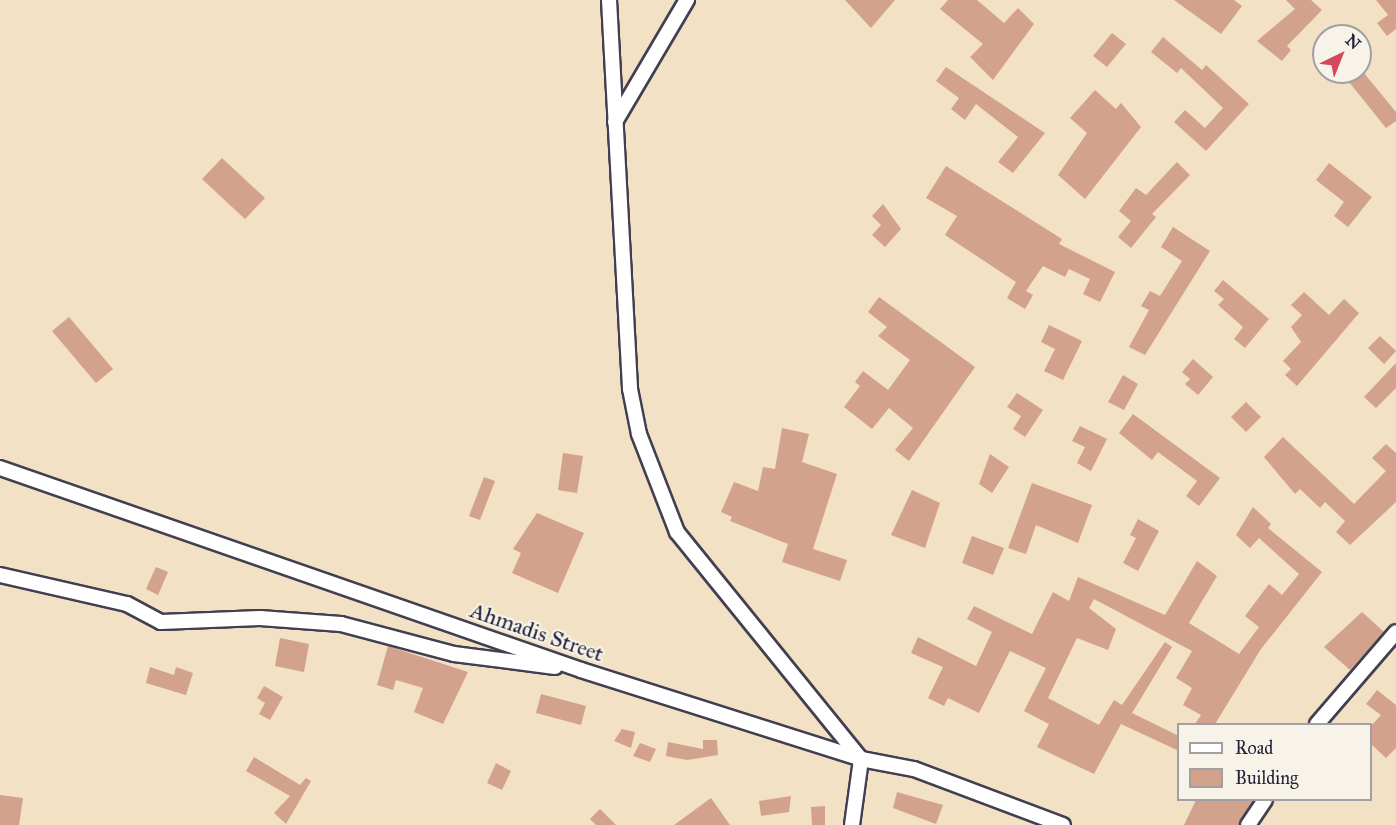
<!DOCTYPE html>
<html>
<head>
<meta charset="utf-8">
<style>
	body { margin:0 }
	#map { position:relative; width:1396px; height:825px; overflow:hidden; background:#f2e1c5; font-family:"IM FELL Great Primer",serif }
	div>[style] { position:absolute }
	.building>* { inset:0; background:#d2a28c }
	.roads { filter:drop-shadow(2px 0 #413f50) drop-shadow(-2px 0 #413f50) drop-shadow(0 2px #413f50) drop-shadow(0 -2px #413f50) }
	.street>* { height:14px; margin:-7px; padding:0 7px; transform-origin:7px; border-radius:7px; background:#fff }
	span { translate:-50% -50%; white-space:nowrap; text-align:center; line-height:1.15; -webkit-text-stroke:4.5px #f7f3e8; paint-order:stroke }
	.street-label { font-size:22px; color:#22223b }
	.legend { position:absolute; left:1177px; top:723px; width:195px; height:78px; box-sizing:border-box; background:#f7f3e8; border:2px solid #a29fa3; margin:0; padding:8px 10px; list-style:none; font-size:18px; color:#22223b }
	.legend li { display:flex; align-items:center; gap:12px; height:30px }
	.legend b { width:30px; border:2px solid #a29fa3 }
	.north { position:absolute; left:1312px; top:24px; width:60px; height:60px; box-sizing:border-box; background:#f7f3e8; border:2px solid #a29fa3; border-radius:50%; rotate:43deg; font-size:16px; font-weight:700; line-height:24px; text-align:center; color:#22223b }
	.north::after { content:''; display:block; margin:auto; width:21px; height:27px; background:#d1495b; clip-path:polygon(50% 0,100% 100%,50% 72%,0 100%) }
</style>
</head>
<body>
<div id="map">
	<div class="building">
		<div style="clip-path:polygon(845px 0,895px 0,871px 28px)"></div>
		<div style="clip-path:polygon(948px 0,977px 0,1004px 23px,1018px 8px,1034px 24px,993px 80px,970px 57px,983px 44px,940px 9px)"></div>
		<div style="clip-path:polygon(1174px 0,1234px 0,1242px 6px,1221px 34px)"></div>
		<div style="clip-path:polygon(1286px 0,1311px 0,1322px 10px,1287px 46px,1291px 50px,1282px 61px,1257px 41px,1295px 9px)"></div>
		<div style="clip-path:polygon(1376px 0,1396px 0,1396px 29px,1387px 36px,1377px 23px,1388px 15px)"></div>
		<div style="clip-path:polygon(1112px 33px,1126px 44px,1107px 67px,1093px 56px)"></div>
		<div style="clip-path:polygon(1163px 37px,1202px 70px,1206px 65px,1249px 104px,1206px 151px,1174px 122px,1185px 110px,1205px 128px,1223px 108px,1181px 68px,1177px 73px,1151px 52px)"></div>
		<div style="clip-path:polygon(946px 67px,1045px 133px,1013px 173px,998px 162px,1018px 137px,976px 104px,965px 120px,951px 109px,959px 98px,936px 81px)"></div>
		<div style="clip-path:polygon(1341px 72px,1363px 72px,1396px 112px,1396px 121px,1386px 128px)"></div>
		<div style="clip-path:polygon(1095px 90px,1116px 109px,1121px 103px,1141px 127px,1085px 199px,1058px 175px,1087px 133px,1070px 118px)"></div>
		<div style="clip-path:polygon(222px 158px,265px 198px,245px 219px,202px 179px)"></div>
		<div style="clip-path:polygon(1177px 162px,1190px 175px,1152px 214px,1156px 217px,1131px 248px,1118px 237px,1131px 221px,1119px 211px,1136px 188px,1146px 195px)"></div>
		<div style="clip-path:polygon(1329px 163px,1372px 197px,1348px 227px,1334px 216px,1344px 202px,1316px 180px)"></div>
		<div style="clip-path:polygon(946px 166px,1062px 239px,1059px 244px,1115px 272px,1100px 302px,1083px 294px,1090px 279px,1069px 269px,1065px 277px,1043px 266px,1026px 291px,1033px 295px,1025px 309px,1007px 298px,1016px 282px,945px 235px,957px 216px,926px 198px)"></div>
		<div style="clip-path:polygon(883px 204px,901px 229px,885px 247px,872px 235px,881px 225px,872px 216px)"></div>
		<div style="clip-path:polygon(1173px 227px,1210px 251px,1145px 355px,1129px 347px,1149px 310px,1141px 306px,1150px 291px,1160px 296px,1182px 261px,1161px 247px)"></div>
		<div style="clip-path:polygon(1223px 280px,1269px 319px,1245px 348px,1234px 339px,1243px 327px,1218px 305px,1224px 299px,1214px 291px)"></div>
		<div style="clip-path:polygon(1304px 292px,1329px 315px,1344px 299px,1359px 313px,1297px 386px,1285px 375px,1291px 369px,1283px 361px,1301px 342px,1291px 327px,1302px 315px,1291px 305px)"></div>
		<div style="clip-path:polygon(879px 297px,975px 367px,909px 461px,895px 450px,913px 428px,889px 408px,872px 429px,844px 407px,860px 386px,855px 382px,863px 371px,888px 390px,910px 360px,878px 336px,887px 327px,868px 312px)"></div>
		<div style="clip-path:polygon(69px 317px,113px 369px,96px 383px,52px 331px)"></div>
		<div style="clip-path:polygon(1049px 325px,1082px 341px,1063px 380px,1044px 371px,1055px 349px,1041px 342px)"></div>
		<div style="clip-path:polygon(1380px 336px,1396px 351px,1384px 364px,1368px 348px)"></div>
		<div style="clip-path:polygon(1193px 359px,1213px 377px,1198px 395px,1185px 384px,1190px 379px,1182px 372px)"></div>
		<div style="clip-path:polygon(1396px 363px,1396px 388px,1376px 408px,1364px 397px)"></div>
		<div style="clip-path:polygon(1123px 375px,1138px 384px,1124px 410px,1108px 402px)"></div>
		<div style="clip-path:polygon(1017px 393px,1043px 410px,1025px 437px,1013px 429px,1021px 416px,1007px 407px)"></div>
		<div style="clip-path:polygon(1246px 402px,1261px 417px,1246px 432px,1231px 417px)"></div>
		<div style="clip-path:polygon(1133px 414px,1220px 478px,1199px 506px,1186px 496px,1197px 481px,1158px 452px,1152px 460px,1119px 433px)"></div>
		<div style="clip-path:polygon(1080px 426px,1107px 439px,1091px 471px,1077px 463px,1085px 447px,1072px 441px)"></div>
		<div style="clip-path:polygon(782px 428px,809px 434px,802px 462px,837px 474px,813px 549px,847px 560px,840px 581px,782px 562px,788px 544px,730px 521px,732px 517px,721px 512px,734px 482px,758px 491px,763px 467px,775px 469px)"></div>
		<div style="clip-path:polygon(1283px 437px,1354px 504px,1386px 471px,1372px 458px,1386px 444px,1396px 453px,1396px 502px,1350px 545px,1336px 532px,1345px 521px,1325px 502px,1320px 508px,1300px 489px,1295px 494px,1264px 457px)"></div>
		<div style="clip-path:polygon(563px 453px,583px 456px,577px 493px,558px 490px)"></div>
		<div style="clip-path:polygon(990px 454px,1009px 467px,992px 493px,979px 484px)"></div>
		<div style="clip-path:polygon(484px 477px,495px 481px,480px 520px,469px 516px)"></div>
		<div style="clip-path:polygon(1032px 483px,1092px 505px,1078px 543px,1036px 525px,1026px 554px,1008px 548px)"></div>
		<div style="clip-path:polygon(912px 490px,940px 503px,925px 548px,891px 535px)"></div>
		<div style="clip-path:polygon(1253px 507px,1271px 524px,1268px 528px,1322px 572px,1261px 649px,1215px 724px,1195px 724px,1201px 715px,1183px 705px,1192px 688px,1176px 678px,1192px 651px,1094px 599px,1089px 608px,1116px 629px,1108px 650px,1077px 638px,1048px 698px,1099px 725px,1114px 700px,1122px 705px,1165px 642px,1172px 647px,1132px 713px,1179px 736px,1179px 751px,1121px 724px,1094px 774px,1037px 747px,1049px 724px,1024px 711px,1046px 668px,1010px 651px,979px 713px,948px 698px,944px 706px,928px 698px,943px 667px,911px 653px,918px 637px,976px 666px,992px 632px,967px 619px,974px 606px,1032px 634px,1053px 592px,1069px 601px,1078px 577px,1165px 615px,1197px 561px,1217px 576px,1189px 623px,1239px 654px,1259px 627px,1245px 616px,1269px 584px,1282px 595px,1299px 574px,1259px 538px,1250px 548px,1236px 535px)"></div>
		<div style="clip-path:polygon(537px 513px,584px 533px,558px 593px,512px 573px,521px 553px,513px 549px)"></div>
		<div style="clip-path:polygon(1138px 519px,1159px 531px,1138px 571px,1123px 563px,1136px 538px,1130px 535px)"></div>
		<div style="clip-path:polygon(972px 536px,1004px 548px,993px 575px,962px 563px)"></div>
		<div style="clip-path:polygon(156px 567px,168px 572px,158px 595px,146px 589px)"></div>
		<div style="clip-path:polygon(1362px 612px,1384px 632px,1350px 670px,1324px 647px)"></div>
		<div style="clip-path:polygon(280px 638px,309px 644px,304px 672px,275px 666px)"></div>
		<div style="clip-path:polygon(388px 646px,468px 672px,443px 724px,414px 712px,423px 688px,396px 680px,393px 690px,377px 685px)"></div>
		<div style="clip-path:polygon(150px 667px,174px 675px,176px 667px,193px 673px,186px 695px,146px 683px)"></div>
		<div style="clip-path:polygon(264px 686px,283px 697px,270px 720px,259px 714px,265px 703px,257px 698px)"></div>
		<div style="clip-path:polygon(1377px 690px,1396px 705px,1396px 748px,1386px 758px,1371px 744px,1371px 726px,1381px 715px,1366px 704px)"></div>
		<div style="clip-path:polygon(541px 694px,586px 706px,581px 725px,536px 713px)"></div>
		<div style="clip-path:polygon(622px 729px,635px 732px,631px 748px,614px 741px)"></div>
		<div style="clip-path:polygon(703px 740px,717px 740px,718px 755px,687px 760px,666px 756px,668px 742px,703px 749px)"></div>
		<div style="clip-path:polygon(640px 743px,656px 749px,650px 762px,633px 756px)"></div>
		<div style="clip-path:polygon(254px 757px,300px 785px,306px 778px,311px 781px,286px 824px,274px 813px,290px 796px,246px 771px)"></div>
		<div style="clip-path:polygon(496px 763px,511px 771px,502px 790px,487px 783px)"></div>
		<div style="clip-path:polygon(897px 792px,943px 805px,936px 824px,893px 808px)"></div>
		<div style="clip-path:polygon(0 795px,23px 798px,19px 825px,0 825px)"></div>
		<div style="clip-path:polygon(791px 796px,789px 812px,761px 816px,759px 801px)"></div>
		<div style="clip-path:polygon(711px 798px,730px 825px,674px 825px)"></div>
		<div style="clip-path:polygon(1196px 800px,1253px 800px,1239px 825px,1184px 825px)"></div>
		<div style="clip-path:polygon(825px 806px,825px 825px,812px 825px,811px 807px)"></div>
		<div style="clip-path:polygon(600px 809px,616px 825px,596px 825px,590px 819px)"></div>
	</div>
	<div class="roads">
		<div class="street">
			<div style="left:609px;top:0;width:390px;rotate:86.9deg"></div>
			<div style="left:630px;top:389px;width:46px;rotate:78.7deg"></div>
			<div style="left:639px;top:434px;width:105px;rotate:68.8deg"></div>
			<div style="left:677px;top:532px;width:291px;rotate:51deg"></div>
			<div style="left:615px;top:122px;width:142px;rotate:-59.5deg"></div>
			<div style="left:0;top:468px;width:615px;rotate:19.17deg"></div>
			<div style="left:581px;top:670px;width:294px;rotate:17.6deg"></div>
			<div style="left:861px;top:759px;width:54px;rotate:10.7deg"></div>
			<div style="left:914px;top:769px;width:159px;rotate:20.6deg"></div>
			<div style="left:0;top:575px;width:130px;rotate:12.9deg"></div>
			<div style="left:127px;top:604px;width:38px;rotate:28deg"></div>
			<div style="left:161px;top:622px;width:99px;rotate:-2.3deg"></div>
			<div style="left:260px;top:618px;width:81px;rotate:4.2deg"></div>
			<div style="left:341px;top:624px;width:117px;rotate:14.9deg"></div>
			<div style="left:454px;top:654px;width:102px;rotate:7.3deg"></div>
			<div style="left:1317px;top:724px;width:121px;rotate:-49.3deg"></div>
			<div style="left:852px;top:825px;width:67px;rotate:-82.2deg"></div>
			<div style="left:1248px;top:825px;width:30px;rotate:-56deg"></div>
		</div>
	</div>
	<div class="street-label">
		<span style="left:537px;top:632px;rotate:19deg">Ahmadis Street</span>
	</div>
	<ul class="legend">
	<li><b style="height:8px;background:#fff"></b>Road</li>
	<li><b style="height:16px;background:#d2a28c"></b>Building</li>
	</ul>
	<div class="north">N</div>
</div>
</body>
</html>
